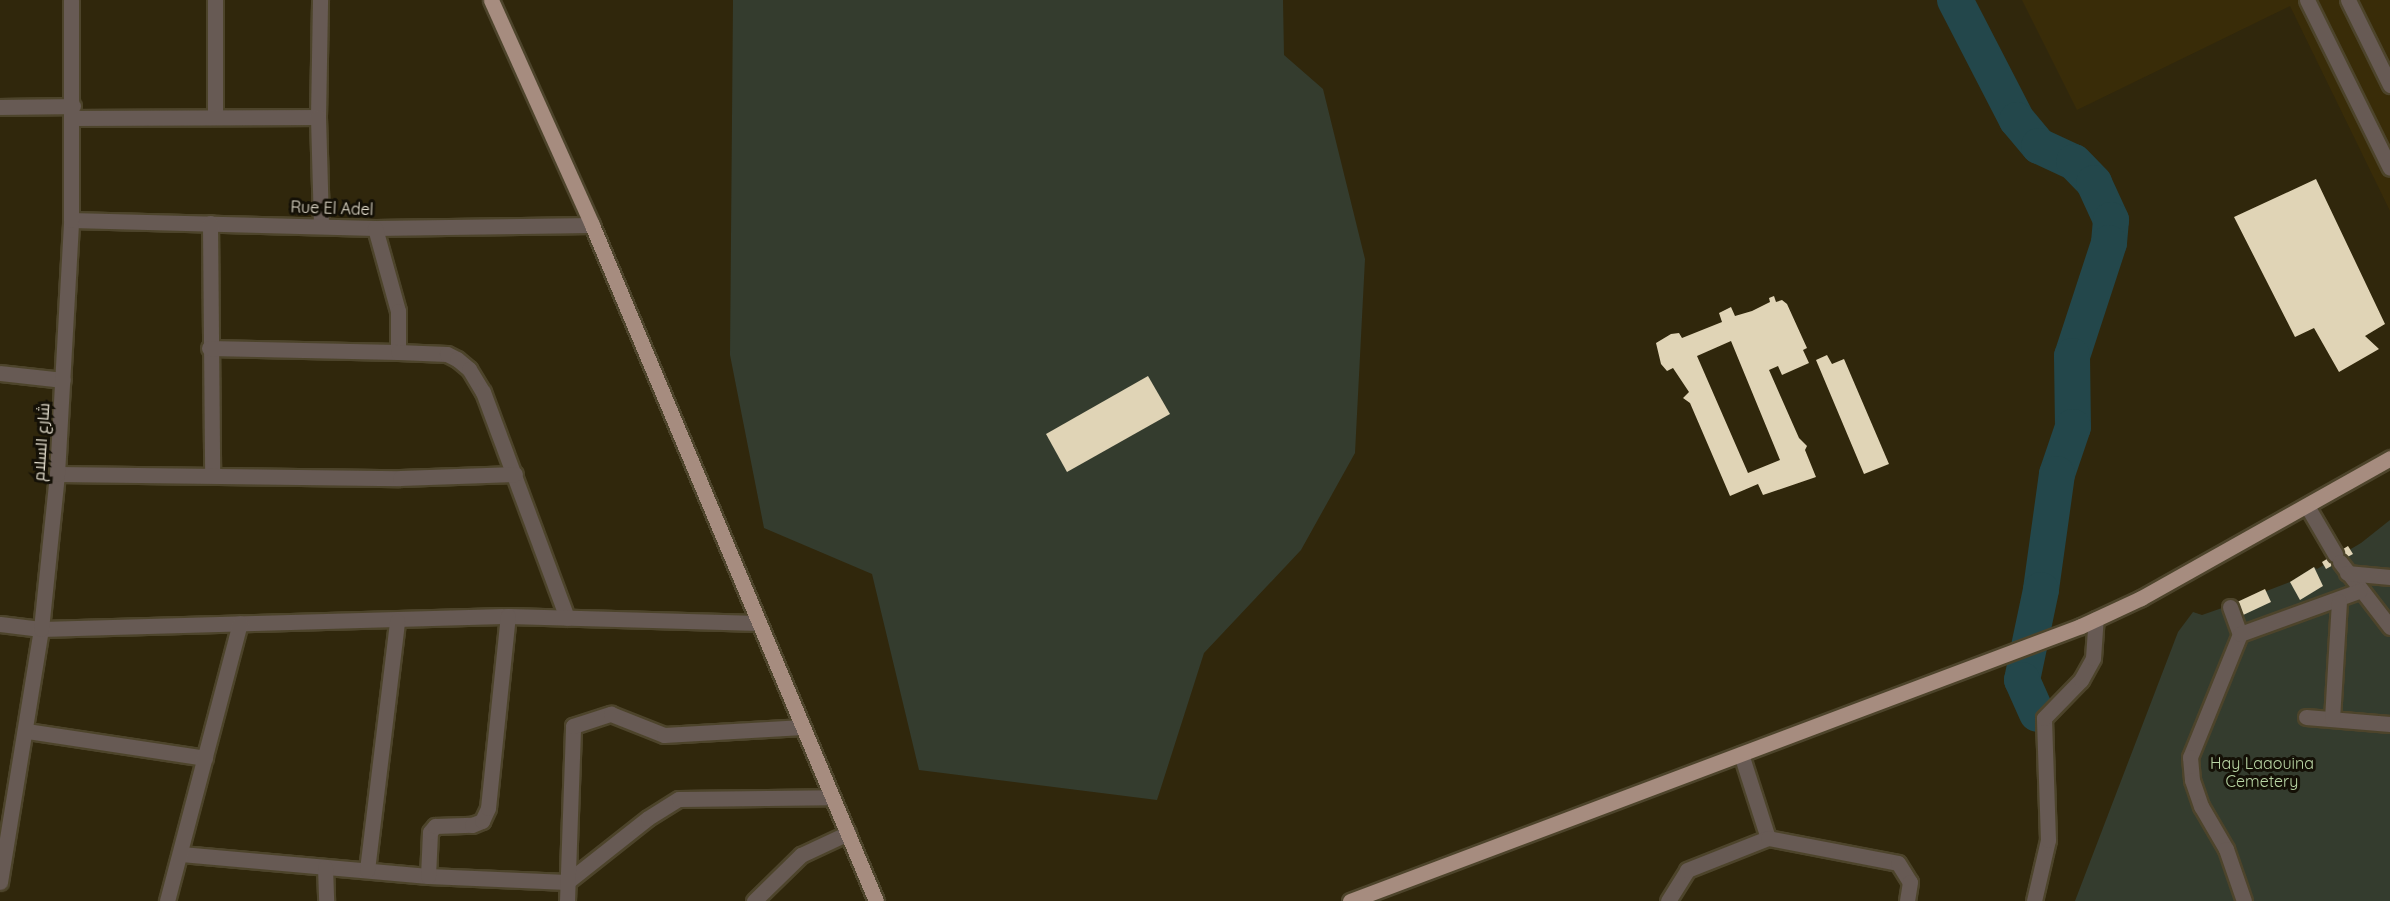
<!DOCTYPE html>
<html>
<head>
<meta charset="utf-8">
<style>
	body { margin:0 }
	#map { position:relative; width:2390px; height:901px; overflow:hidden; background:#30270c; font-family:Quicksand,Cairo,sans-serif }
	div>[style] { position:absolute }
	.built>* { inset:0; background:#392c08 }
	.green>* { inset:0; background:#343c2e }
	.river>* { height:36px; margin:-18px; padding:0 18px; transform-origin:18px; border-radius:18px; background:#23474b }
	.building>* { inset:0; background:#e0d4b6 }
	.roads { filter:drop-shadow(2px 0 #4d442b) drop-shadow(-2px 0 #4d442b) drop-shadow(0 2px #4d442b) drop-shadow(0 -2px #4d442b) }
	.minor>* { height:15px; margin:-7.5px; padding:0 7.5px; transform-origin:7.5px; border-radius:7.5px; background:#675a54 }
	.major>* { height:15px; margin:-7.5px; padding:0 7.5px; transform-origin:7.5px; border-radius:7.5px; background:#a68c7f }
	span { translate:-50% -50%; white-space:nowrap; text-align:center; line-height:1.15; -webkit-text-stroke:6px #141006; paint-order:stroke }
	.street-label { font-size:16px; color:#e5dfcf }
	.park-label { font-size:16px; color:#bad6a5 }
</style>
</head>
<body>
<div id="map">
	<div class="built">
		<div style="clip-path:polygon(2022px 0,2390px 0,2390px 211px,2290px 6px,2077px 110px)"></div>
	</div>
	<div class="green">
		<div style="clip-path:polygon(733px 0,1283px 0,1284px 55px,1323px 89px,1365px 259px,1355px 453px,1301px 550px,1204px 653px,1157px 800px,919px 770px,872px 574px,764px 528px,730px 355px)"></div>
		<div style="clip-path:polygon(2390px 520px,2390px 901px,2075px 901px,2178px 632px,2193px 612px,2202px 615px,2222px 608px,2290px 582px,2314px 567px,2317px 569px,2361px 543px)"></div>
	</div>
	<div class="river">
		<div style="left:1955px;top:0;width:135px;rotate:62.7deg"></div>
		<div style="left:2017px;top:120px;width:34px;rotate:50deg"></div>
		<div style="left:2039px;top:146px;width:38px;rotate:25deg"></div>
		<div style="left:2074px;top:162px;width:29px;rotate:46deg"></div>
		<div style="left:2094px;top:183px;width:41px;rotate:65.3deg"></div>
		<div style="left:2111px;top:220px;width:23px;rotate:95deg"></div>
		<div style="left:2109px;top:243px;width:119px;rotate:108.1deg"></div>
		<div style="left:2072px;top:356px;width:71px;rotate:89.2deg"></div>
		<div style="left:2073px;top:427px;width:50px;rotate:108.8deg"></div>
		<div style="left:2057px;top:474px;width:117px;rotate:97.9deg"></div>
		<div style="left:2041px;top:590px;width:92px;rotate:101.9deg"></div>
		<div style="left:2022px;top:680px;width:37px;rotate:66deg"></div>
	</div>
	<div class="building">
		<div style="clip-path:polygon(2316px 179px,2385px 324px,2365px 336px,2379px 349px,2339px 372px,2314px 328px,2295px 337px,2234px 217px)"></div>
		<div style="clip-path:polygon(evenodd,1774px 296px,1776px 302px,1782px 300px,1787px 304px,1807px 348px,1803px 350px,1809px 363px,1782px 375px,1778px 366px,1769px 370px,1799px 438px,1807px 446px,1805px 450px,1816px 477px,1763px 495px,1758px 484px,1730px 496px,1690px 403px,1683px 398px,1689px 392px,1673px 368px,1667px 371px,1661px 364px,1656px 343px,1671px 334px,1679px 333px,1682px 338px,1722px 322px,1719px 313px,1731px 307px,1735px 316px,1752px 311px,1770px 302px,1769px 298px,1774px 296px,1731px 341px,1780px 460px,1748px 473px,1697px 356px,1731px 341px)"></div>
		<div style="clip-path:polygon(1827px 355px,1832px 364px,1844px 359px,1889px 464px,1864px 474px,1816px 360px)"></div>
		<div style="clip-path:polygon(1148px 376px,1170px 414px,1067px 472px,1046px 434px)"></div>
		<div style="clip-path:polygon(2348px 546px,2353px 554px,2326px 569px,2322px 562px)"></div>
		<div style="clip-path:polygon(2314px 567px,2323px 586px,2300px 600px,2290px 582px)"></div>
		<div style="clip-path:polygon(2265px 589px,2271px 602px,2241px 616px,2235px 603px)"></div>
	</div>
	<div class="roads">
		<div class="minor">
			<div style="left:2307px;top:0;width:187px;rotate:63.7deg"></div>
			<div style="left:2348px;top:0;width:95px;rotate:63.7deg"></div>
			<div style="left:0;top:107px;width:73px;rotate:-0.8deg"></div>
			<div style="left:215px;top:116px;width:116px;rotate:-90deg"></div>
			<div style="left:318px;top:117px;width:117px;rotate:-89deg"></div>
			<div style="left:74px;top:118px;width:244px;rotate:-0.2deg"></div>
			<div style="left:318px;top:117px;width:107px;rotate:88.4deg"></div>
			<div style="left:71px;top:220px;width:304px;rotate:1.5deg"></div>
			<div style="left:375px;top:228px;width:217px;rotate:-0.8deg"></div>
			<div style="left:210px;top:223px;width:250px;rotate:89.5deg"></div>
			<div style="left:375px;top:228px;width:86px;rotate:74.5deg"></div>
			<div style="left:398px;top:311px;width:41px;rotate:90deg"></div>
			<div style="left:209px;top:348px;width:189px;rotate:1.2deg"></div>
			<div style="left:398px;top:352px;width:49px;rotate:2.3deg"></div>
			<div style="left:447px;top:354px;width:11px;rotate:27deg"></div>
			<div style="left:457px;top:359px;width:16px;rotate:40deg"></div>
			<div style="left:469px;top:369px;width:27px;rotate:59deg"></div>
			<div style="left:483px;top:392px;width:241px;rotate:69.6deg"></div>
			<div style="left:0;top:373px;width:63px;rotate:6.3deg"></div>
			<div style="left:57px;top:474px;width:343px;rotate:0.7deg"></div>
			<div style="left:400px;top:478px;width:115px;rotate:-2deg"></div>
			<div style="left:2307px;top:506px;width:56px;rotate:59.7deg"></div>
			<div style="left:2340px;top:562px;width:82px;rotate:52.4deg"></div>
			<div style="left:2347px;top:573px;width:43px;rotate:5.3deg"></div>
			<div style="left:2230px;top:607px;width:29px;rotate:70deg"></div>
			<div style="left:2240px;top:634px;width:133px;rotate:112.1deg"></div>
			<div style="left:2190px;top:757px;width:23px;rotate:85deg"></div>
			<div style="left:2192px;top:780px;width:28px;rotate:71deg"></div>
			<div style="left:2201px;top:806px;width:50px;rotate:59.8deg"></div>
			<div style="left:2226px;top:849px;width:55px;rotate:70.9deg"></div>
			<div style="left:0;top:624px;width:41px;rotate:7deg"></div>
			<div style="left:41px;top:629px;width:467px;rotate:-1.6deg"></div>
			<div style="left:508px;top:616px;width:251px;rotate:1.6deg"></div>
			<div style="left:2240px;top:634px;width:127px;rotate:-19.9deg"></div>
			<div style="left:2306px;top:717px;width:84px;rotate:4.8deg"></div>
			<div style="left:2332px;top:719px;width:118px;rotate:-86.6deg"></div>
			<div style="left:27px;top:731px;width:180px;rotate:8.6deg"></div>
			<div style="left:1741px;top:754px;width:88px;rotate:72.2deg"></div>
			<div style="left:181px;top:854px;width:248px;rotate:5.1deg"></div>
			<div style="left:428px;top:876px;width:139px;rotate:2.5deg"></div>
			<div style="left:567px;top:882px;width:103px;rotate:-38.3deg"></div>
			<div style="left:648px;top:818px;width:36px;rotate:-32deg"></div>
			<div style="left:679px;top:799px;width:153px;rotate:-0.7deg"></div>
			<div style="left:325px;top:867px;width:34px;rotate:88deg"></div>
			<div style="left:367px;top:870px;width:251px;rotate:-83.1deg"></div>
			<div style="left:428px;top:876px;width:44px;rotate:-87.4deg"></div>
			<div style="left:430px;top:832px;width:8px;rotate:-50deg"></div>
			<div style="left:435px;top:826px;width:37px;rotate:-2deg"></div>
			<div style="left:472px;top:825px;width:11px;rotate:-22deg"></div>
			<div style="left:482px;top:821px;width:14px;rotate:-65deg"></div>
			<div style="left:488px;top:808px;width:193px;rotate:-84.1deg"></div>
			<div style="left:0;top:882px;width:256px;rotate:-80.8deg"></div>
			<div style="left:41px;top:629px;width:156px;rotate:-84.1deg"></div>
			<div style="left:57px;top:474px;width:254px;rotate:-86.8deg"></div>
			<div style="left:71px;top:220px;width:220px;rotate:-90deg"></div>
			<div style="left:167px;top:901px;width:287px;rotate:-75.3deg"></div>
			<div style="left:567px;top:901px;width:175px;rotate:-88deg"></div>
			<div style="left:573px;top:726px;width:40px;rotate:-18deg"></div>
			<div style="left:611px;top:714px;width:57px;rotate:21.6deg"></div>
			<div style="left:664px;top:735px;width:139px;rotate:-3.3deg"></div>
			<div style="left:754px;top:901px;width:66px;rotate:-44.4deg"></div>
			<div style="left:801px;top:855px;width:52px;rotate:-25.1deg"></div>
			<div style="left:1668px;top:901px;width:36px;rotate:-58deg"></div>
			<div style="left:1687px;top:870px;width:87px;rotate:-21.6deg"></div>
			<div style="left:1768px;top:838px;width:132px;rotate:10.9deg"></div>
			<div style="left:1898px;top:863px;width:22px;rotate:58deg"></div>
			<div style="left:1910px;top:882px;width:19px;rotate:99deg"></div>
			<div style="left:2034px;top:901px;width:63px;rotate:-77.1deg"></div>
			<div style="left:2048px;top:840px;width:122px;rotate:-91.9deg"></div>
			<div style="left:2044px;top:718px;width:53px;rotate:-45.8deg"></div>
			<div style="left:2081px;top:680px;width:25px;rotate:-61deg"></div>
			<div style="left:2093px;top:658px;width:39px;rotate:-86deg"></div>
		</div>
		<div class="major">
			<div style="left:491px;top:0;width:247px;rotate:65.8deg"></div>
			<div style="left:592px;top:225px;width:733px;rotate:67.21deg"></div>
			<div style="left:1350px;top:901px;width:781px;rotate:-20.62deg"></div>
			<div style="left:2081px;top:626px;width:66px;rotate:-25deg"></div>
			<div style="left:2141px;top:598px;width:286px;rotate:-29.3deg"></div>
		</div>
	</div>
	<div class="street-label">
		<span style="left:332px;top:208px;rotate:2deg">Rue El Adel</span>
		<span style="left:41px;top:442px;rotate:-86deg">شارع السلام</span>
	</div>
	<div class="park-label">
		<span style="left:2262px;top:772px">Hay Laaouina<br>Cemetery</span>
	</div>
</div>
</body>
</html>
